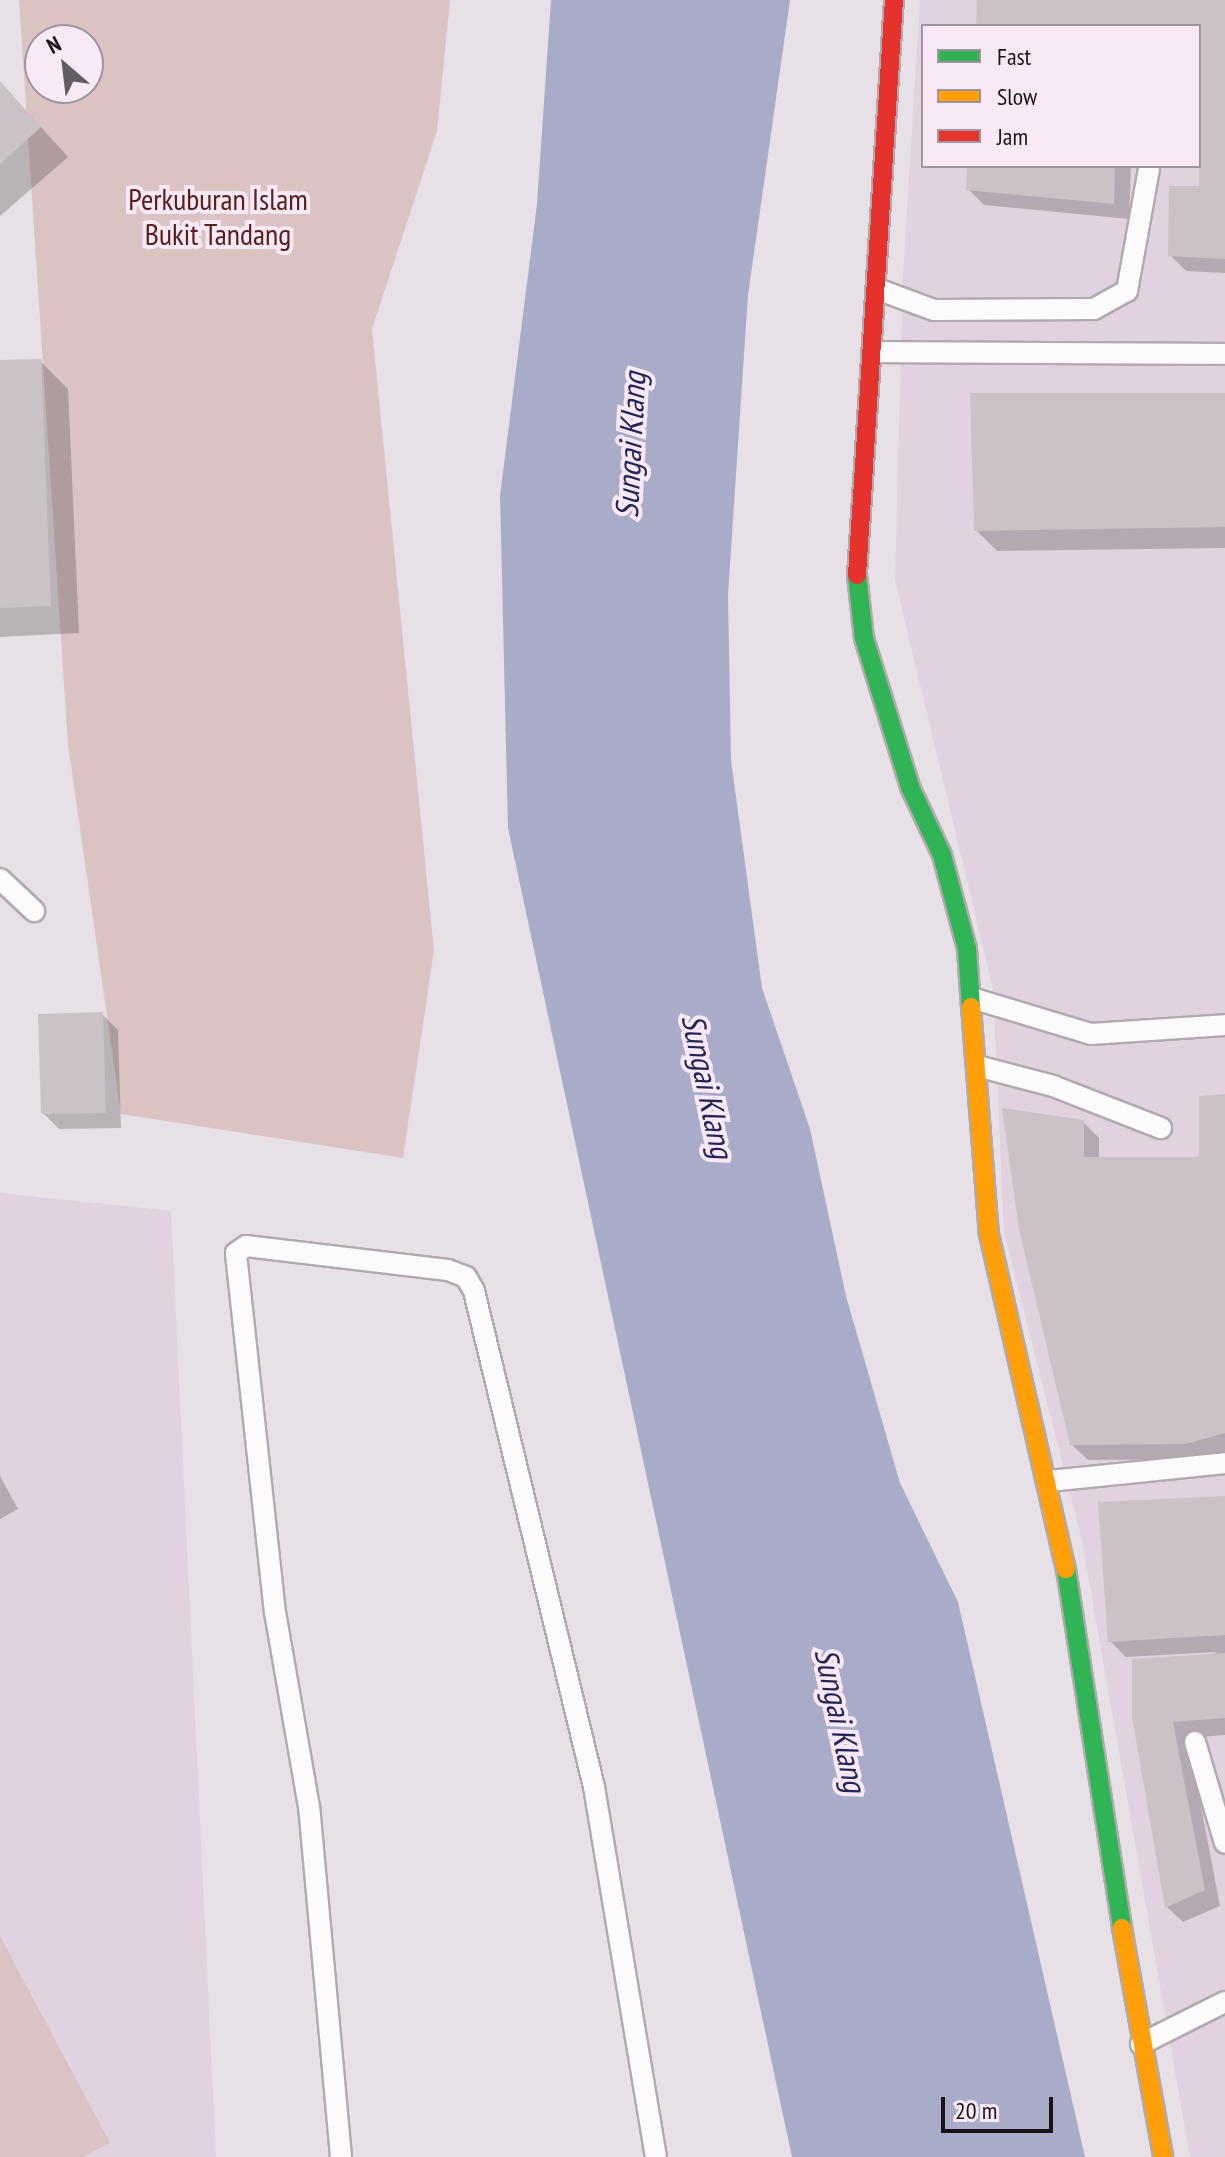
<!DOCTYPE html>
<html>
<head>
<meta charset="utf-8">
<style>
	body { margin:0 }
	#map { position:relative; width:1225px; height:2157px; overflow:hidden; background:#e8e0e7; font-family:"PT Sans Narrow",sans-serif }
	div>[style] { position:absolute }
	.built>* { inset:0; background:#e1d2df }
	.green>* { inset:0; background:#dbc3c3 }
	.water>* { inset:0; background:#a8acc8 }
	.shadow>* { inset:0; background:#0003 }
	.building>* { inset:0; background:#cac2c7 }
	.roads { filter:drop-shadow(2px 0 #b0aaaf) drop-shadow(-2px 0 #b0aaaf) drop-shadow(0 2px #b0aaaf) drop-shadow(0 -2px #b0aaaf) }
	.lane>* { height:20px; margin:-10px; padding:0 10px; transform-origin:10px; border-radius:10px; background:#fcfafb }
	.fast>* { height:18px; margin:-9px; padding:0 9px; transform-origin:9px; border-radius:9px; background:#30b455 }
	.slow>* { height:18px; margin:-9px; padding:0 9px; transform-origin:9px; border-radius:9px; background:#ff9f0a }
	.jam>* { height:18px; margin:-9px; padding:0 9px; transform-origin:9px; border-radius:9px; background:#e5322d }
	span { translate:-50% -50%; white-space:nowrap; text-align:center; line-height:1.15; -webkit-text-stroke:8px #f9e9f6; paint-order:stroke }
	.park-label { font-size:30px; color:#582019 }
	.water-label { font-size:32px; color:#212656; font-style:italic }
	.legend { position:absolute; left:921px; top:24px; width:280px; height:144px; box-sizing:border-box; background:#f9e9f6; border:2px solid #a0949e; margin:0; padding:10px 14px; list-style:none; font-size:24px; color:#1a1419 }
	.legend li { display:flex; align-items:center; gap:16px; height:40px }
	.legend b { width:40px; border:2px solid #a0949e }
	.north { position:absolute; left:24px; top:24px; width:80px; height:80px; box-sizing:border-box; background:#f9e9f6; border:2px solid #a0949e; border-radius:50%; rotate:332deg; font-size:22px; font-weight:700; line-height:32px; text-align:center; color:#1a1419 }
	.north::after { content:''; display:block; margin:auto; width:28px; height:36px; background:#625b61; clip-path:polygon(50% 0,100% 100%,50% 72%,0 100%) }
	.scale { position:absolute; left:941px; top:2097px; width:112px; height:36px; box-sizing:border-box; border:4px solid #1a1419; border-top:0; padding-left:10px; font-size:24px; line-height:28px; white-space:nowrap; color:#1a1419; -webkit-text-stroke:6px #f9e9f6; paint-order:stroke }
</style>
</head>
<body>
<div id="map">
	<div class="built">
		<div style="clip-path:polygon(evenodd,920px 0,1225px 0,1225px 2157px,1190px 2157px,1082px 1541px,1004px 1232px,993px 989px,895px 580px,903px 275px,920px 0,923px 26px,1199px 26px,1199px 166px,923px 166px,923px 26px)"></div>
		<div style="clip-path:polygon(0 1193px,171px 1211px,216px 2157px,0 2157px)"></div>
	</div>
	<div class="green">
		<div style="clip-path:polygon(evenodd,19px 0,450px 0,437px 131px,372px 329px,434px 951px,403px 1158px,121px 1114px,68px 745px,19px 0,40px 40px,88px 40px,88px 88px,40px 88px,40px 40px)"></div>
		<div style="clip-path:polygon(0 1936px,110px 2143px,83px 2157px,0 2157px)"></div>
	</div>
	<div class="water">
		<div style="clip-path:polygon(551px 0,790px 0,748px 295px,728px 595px,731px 760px,762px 988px,810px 1129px,846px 1296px,900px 1483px,958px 1602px,1085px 2157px,792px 2157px,508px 828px,500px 496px,537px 204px)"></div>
	</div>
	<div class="shadow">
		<div style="clip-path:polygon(979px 0,1225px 0,1225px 273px,1186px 271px,1170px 255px,1201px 188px,1199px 26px,978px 26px)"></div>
		<div style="clip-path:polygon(0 82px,68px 157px,0 216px)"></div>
		<div style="clip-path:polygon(969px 166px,1131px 166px,1129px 219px,984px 205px,968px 189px)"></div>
		<div style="clip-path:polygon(40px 361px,68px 389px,79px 633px,0 637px,0 362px)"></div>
		<div style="clip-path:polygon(1225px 395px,1225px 548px,997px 551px,976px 530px)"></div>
		<div style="clip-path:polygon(102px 1014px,118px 1030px,121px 1128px,59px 1129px,43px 1113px)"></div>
		<div style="clip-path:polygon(1225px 1096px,1225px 1452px,1203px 1459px,1088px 1460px,1071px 1444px,1083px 1122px,1099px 1138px,1099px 1159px,1201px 1159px)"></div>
		<div style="clip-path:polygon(0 1476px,18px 1509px,0 1519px)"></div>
		<div style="clip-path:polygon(1225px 1498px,1225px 1735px,1188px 1738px,1220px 1906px,1183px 1922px,1167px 1907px,1134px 1717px,1217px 1652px,1126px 1657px,1110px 1641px)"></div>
	</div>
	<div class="building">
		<div style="clip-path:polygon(977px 0,1225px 0,1225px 259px,1168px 256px,1169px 186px,1199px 186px,1199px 26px,976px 26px)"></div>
		<div style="clip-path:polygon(0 81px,41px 127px,0 164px)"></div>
		<div style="clip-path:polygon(967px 166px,1115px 166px,1114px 204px,966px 190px)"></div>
		<div style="clip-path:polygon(41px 359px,51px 606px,0 608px,0 360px)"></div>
		<div style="clip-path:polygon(970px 393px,1225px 393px,1225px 527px,974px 531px)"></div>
		<div style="clip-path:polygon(103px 1012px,106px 1113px,41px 1114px,38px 1014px)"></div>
		<div style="clip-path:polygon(1225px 1094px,1225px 1433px,1186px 1444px,1070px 1445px,1019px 1229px,1002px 1108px,1084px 1120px,1084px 1157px,1199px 1157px,1199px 1096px)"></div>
		<div style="clip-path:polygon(1225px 1496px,1225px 1635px,1108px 1642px,1098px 1502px)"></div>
		<div style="clip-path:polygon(1225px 1653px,1225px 1718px,1173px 1722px,1205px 1890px,1165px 1908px,1132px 1717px,1132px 1659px)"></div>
	</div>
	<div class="roads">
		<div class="lane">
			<div style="left:877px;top:289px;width:61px;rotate:20.2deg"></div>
			<div style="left:934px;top:310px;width:160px;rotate:-0.4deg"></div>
			<div style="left:1094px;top:309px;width:38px;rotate:-29deg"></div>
			<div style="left:1127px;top:291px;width:124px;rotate:-79.8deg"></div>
			<div style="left:872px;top:352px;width:353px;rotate:0.3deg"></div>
			<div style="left:0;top:879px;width:47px;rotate:43.3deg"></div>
			<div style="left:975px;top:999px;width:121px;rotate:16.8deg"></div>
			<div style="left:1091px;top:1034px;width:134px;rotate:-3.8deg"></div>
			<div style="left:977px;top:1066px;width:79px;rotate:14.7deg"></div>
			<div style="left:1053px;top:1086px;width:116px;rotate:21.3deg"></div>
			<div style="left:1049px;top:1481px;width:177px;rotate:-5.8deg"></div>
			<div style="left:1195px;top:1742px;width:105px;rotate:73.5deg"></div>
			<div style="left:1141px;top:2044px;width:94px;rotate:-26.6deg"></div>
			<div style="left:341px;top:2157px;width:351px;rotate:-95.2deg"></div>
			<div style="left:309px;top:1807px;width:197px;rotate:-99.9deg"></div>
			<div style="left:275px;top:1613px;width:362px;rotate:-96.2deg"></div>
			<div style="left:236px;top:1253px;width:12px;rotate:-35deg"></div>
			<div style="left:246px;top:1246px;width:203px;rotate:6.8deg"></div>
			<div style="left:448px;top:1270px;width:19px;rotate:21deg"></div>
			<div style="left:466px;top:1277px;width:16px;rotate:60deg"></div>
			<div style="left:474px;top:1291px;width:510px;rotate:76.4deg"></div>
			<div style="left:594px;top:1787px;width:375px;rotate:80.5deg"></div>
		</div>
		<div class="fast">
			<div style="left:857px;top:575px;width:63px;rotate:83.7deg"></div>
			<div style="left:864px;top:638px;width:156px;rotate:72.8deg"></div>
			<div style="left:910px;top:787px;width:75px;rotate:64.8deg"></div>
			<div style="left:942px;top:855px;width:97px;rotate:75.1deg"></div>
			<div style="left:967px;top:949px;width:58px;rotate:86.1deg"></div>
			<div style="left:1066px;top:1569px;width:363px;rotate:81.1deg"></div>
		</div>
		<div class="slow">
			<div style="left:971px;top:1007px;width:228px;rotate:85.5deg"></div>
			<div style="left:989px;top:1234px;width:344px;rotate:77.1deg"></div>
			<div style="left:1122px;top:1928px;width:233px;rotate:79.8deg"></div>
		</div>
		<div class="jam">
			<div style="left:857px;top:575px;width:576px;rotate:-86.32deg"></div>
		</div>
	</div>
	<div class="park-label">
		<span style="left:218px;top:216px">Perkuburan Islam<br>Bukit Tandang</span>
	</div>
	<div class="water-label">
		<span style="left:630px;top:445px;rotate:-87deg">Sungai Klang</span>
		<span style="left:708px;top:1086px;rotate:78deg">Sungai Klang</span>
		<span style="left:841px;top:1720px;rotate:78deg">Sungai Klang</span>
	</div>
	<ul class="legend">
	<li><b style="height:10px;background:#30b455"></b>Fast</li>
	<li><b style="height:10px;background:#ff9f0a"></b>Slow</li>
	<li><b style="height:10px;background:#e5322d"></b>Jam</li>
	</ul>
	<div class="north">N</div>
	<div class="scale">20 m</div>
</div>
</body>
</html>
